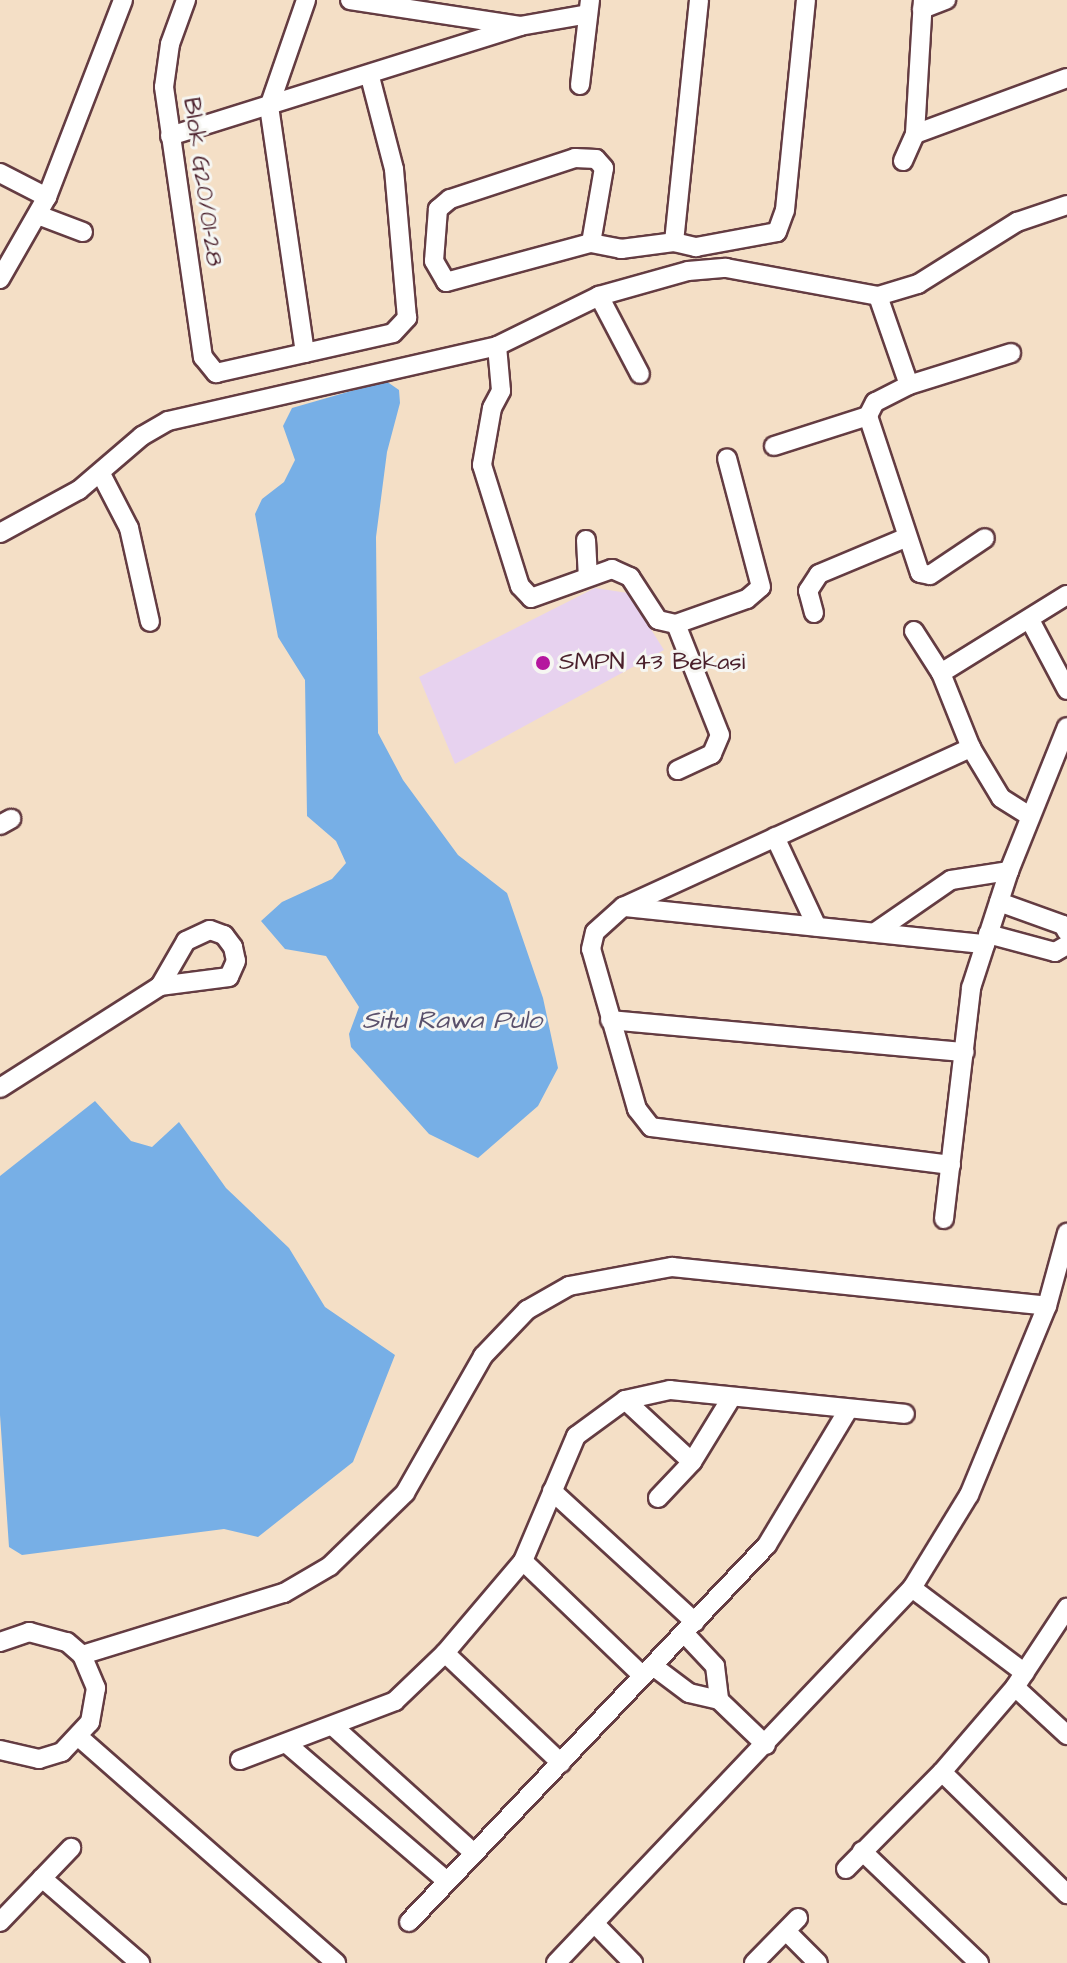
<!DOCTYPE html>
<html>
<head>
<meta charset="utf-8">
<style>
	body { margin:0 }
	#map { position:relative; width:1067px; height:1963px; overflow:hidden; background:#f4dfc6; font-family:"Architects Daughter",sans-serif }
	div>[style] { position:absolute }
	.built>* { inset:0; background:#e7d2ef }
	.water>* { inset:0; background:#77afe6 }
	.roads { filter:drop-shadow(2px 0 #643c42) drop-shadow(-2px 0 #643c42) drop-shadow(0 2px #643c42) drop-shadow(0 -2px #643c42) }
	.street>* { height:18px; margin:-9px; padding:0 9px; transform-origin:9px; border-radius:9px; background:#fff }
	.dots>* { width:22px; height:22px; translate:-50% -50%; box-sizing:border-box; border:4px solid #f6f6f2; border-radius:50% }
	span { translate:-50% -50%; white-space:nowrap; text-align:center; line-height:1.15; -webkit-text-stroke:6px #f6f6f2; paint-order:stroke }
	.street-label { font-size:24px; color:#4a1f2b }
	.poi-label { font-size:24px; color:#4a1f2b }
	.left { translate:0 -50%; text-align:left }
	.water-label { font-size:26px; color:#5a516c; font-style:italic }
</style>
</head>
<body>
<div id="map">
	<div class="built">
		<div style="clip-path:polygon(595px 588px,628px 593px,664px 650px,455px 764px,419px 677px)"></div>
	</div>
	<div class="water">
		<div style="clip-path:polygon(386px 381px,399px 390px,400px 403px,387px 452px,376px 537px,378px 733px,403px 780px,458px 855px,507px 893px,543px 998px,558px 1068px,538px 1106px,478px 1158px,429px 1134px,351px 1047px,349px 1034px,359px 1007px,326px 956px,285px 949px,261px 921px,282px 902px,332px 879px,346px 863px,336px 841px,307px 816px,305px 680px,278px 637px,255px 514px,262px 499px,284px 482px,295px 460px,283px 426px,292px 408px)"></div>
		<div style="clip-path:polygon(95px 1101px,131px 1141px,152px 1147px,179px 1122px,226px 1188px,289px 1248px,325px 1307px,395px 1355px,353px 1462px,258px 1537px,224px 1529px,22px 1555px,9px 1547px,0 1415px,0 1176px)"></div>
	</div>
	<div class="roads">
		<div class="street">
			<div style="left:186px;top:0;width:47px;rotate:110deg"></div>
			<div style="left:170px;top:44px;width:43px;rotate:97.9deg"></div>
			<div style="left:164px;top:87px;width:273px;rotate:81.8deg"></div>
			<div style="left:203px;top:357px;width:21px;rotate:51deg"></div>
			<div style="left:216px;top:373px;width:181px;rotate:-12.7deg"></div>
			<div style="left:393px;top:333px;width:21px;rotate:-47deg"></div>
			<div style="left:407px;top:318px;width:150px;rotate:-95deg"></div>
			<div style="left:394px;top:169px;width:95px;rotate:-104.6deg"></div>
			<div style="left:350px;top:0;width:172px;rotate:8.7deg"></div>
			<div style="left:922px;top:9px;width:26px;rotate:-21deg"></div>
			<div style="left:580px;top:85px;width:86px;rotate:-83.3deg"></div>
			<div style="left:915px;top:134px;width:162px;rotate:-20.2deg"></div>
			<div style="left:170px;top:136px;width:367px;rotate:-17.4deg"></div>
			<div style="left:520px;top:26px;width:69px;rotate:-10deg"></div>
			<div style="left:903px;top:161px;width:30px;rotate:-66deg"></div>
			<div style="left:915px;top:134px;width:134px;rotate:-86.6deg"></div>
			<div style="left:0;top:173px;width:53px;rotate:27.1deg"></div>
			<div style="left:38px;top:215px;width:48px;rotate:20.7deg"></div>
			<div style="left:674px;top:242px;width:243px;rotate:-84.1deg"></div>
			<div style="left:591px;top:243px;width:76px;rotate:-80.2deg"></div>
			<div style="left:604px;top:168px;width:12px;rotate:-132deg"></div>
			<div style="left:596px;top:159px;width:21px;rotate:-177deg"></div>
			<div style="left:575px;top:158px;width:132px;rotate:161.8deg"></div>
			<div style="left:450px;top:199px;width:16px;rotate:140deg"></div>
			<div style="left:438px;top:209px;width:52px;rotate:94.4deg"></div>
			<div style="left:434px;top:261px;width:24px;rotate:60deg"></div>
			<div style="left:446px;top:282px;width:150px;rotate:-15.1deg"></div>
			<div style="left:591px;top:243px;width:31px;rotate:11deg"></div>
			<div style="left:621px;top:249px;width:53px;rotate:-7.5deg"></div>
			<div style="left:674px;top:242px;width:23px;rotate:13deg"></div>
			<div style="left:696px;top:247px;width:82px;rotate:-10.5deg"></div>
			<div style="left:777px;top:232px;width:23px;rotate:-70deg"></div>
			<div style="left:785px;top:210px;width:211px;rotate:-84.3deg"></div>
			<div style="left:0;top:279px;width:95px;rotate:-60.2deg"></div>
			<div style="left:47px;top:197px;width:211px;rotate:-68.9deg"></div>
			<div style="left:599px;top:296px;width:88px;rotate:62.3deg"></div>
			<div style="left:878px;top:296px;width:94px;rotate:70.8deg"></div>
			<div style="left:909px;top:385px;width:38px;rotate:153deg"></div>
			<div style="left:875px;top:402px;width:16px;rotate:117deg"></div>
			<div style="left:868px;top:416px;width:165px;rotate:71.7deg"></div>
			<div style="left:920px;top:573px;width:10px;rotate:11deg"></div>
			<div style="left:930px;top:575px;width:66px;rotate:-33.9deg"></div>
			<div style="left:497px;top:346px;width:45px;rotate:84.9deg"></div>
			<div style="left:501px;top:391px;width:19px;rotate:118deg"></div>
			<div style="left:492px;top:408px;width:58px;rotate:100deg"></div>
			<div style="left:482px;top:465px;width:127px;rotate:72.6deg"></div>
			<div style="left:520px;top:586px;width:16px;rotate:47deg"></div>
			<div style="left:531px;top:598px;width:86px;rotate:-19.7deg"></div>
			<div style="left:612px;top:569px;width:20px;rotate:24deg"></div>
			<div style="left:630px;top:577px;width:51px;rotate:56.9deg"></div>
			<div style="left:658px;top:620px;width:18px;rotate:13deg"></div>
			<div style="left:676px;top:624px;width:75px;rotate:-19.4deg"></div>
			<div style="left:747px;top:599px;width:18px;rotate:-41deg"></div>
			<div style="left:761px;top:587px;width:133px;rotate:-104.8deg"></div>
			<div style="left:305px;top:353px;width:249px;rotate:-98.3deg"></div>
			<div style="left:269px;top:107px;width:113px;rotate:-70.9deg"></div>
			<div style="left:909px;top:385px;width:107px;rotate:-17.4deg"></div>
			<div style="left:774px;top:446px;width:99px;rotate:-17.7deg"></div>
			<div style="left:101px;top:474px;width:61px;rotate:62.6deg"></div>
			<div style="left:129px;top:528px;width:96px;rotate:77.4deg"></div>
			<div style="left:0;top:533px;width:90px;rotate:-28.6deg"></div>
			<div style="left:79px;top:490px;width:83px;rotate:-40.6deg"></div>
			<div style="left:142px;top:436px;width:30px;rotate:-30deg"></div>
			<div style="left:168px;top:421px;width:337px;rotate:-12.8deg"></div>
			<div style="left:497px;top:346px;width:114px;rotate:-26.1deg"></div>
			<div style="left:599px;top:296px;width:92px;rotate:-15.7deg"></div>
			<div style="left:688px;top:271px;width:38px;rotate:-5deg"></div>
			<div style="left:726px;top:268px;width:155px;rotate:10.4deg"></div>
			<div style="left:878px;top:296px;width:42px;rotate:-16.7deg"></div>
			<div style="left:918px;top:284px;width:117px;rotate:-32.1deg"></div>
			<div style="left:1017px;top:222px;width:53px;rotate:-18.8deg"></div>
			<div style="left:586px;top:540px;width:34px;rotate:87deg"></div>
			<div style="left:814px;top:613px;width:23px;rotate:-105deg"></div>
			<div style="left:808px;top:591px;width:20px;rotate:-57deg"></div>
			<div style="left:819px;top:574px;width:93px;rotate:-22.7deg"></div>
			<div style="left:1030px;top:620px;width:79px;rotate:62.1deg"></div>
			<div style="left:676px;top:624px;width:119px;rotate:68.4deg"></div>
			<div style="left:720px;top:735px;width:21px;rotate:113deg"></div>
			<div style="left:712px;top:754px;width:38px;rotate:155deg"></div>
			<div style="left:914px;top:631px;width:50px;rotate:57.3deg"></div>
			<div style="left:941px;top:673px;width:81px;rotate:68.2deg"></div>
			<div style="left:971px;top:748px;width:58px;rotate:59deg"></div>
			<div style="left:1001px;top:798px;width:34px;rotate:32deg"></div>
			<div style="left:941px;top:673px;width:148px;rotate:-31.8deg"></div>
			<div style="left:0;top:825px;width:13px;rotate:-29deg"></div>
			<div style="left:775px;top:837px;width:99px;rotate:65deg"></div>
			<div style="left:999px;top:902px;width:68px;rotate:19.8deg"></div>
			<div style="left:1063px;top:925px;width:8px;rotate:60deg"></div>
			<div style="left:625px;top:907px;width:362px;rotate:5.9deg"></div>
			<div style="left:210px;top:930px;width:15px;rotate:20deg"></div>
			<div style="left:224px;top:935px;width:15px;rotate:53deg"></div>
			<div style="left:233px;top:947px;width:14px;rotate:78deg"></div>
			<div style="left:236px;top:961px;width:17px;rotate:114deg"></div>
			<div style="left:229px;top:977px;width:70px;rotate:172.6deg"></div>
			<div style="left:160px;top:986px;width:52px;rotate:-60deg"></div>
			<div style="left:186px;top:941px;width:26px;rotate:-25deg"></div>
			<div style="left:877px;top:931px;width:90px;rotate:-34.6deg"></div>
			<div style="left:951px;top:880px;width:59px;rotate:-8.8deg"></div>
			<div style="left:988px;top:934px;width:69px;rotate:15deg"></div>
			<div style="left:1055px;top:952px;width:14px;rotate:-30deg"></div>
			<div style="left:610px;top:1020px;width:356px;rotate:5.2deg"></div>
			<div style="left:0;top:1088px;width:190px;rotate:-32.5deg"></div>
			<div style="left:951px;top:1165px;width:302px;rotate:-172.8deg"></div>
			<div style="left:651px;top:1127px;width:23px;rotate:-128deg"></div>
			<div style="left:637px;top:1109px;width:166px;rotate:-106deg"></div>
			<div style="left:591px;top:949px;width:17px;rotate:-77deg"></div>
			<div style="left:595px;top:932px;width:38px;rotate:-42deg"></div>
			<div style="left:623px;top:907px;width:383px;rotate:-24.6deg"></div>
			<div style="left:944px;top:1219px;width:233px;rotate:-83.3deg"></div>
			<div style="left:971px;top:988px;width:123px;rotate:-72deg"></div>
			<div style="left:1009px;top:871px;width:155px;rotate:-68.1deg"></div>
			<div style="left:1047px;top:1306px;width:76px;rotate:-74.7deg"></div>
			<div style="left:625px;top:1400px;width:91px;rotate:42.8deg"></div>
			<div style="left:552px;top:1491px;width:194px;rotate:42.5deg"></div>
			<div style="left:658px;top:1498px;width:50px;rotate:-46.6deg"></div>
			<div style="left:692px;top:1462px;width:73px;rotate:-58.5deg"></div>
			<div style="left:523px;top:1561px;width:166px;rotate:43.8deg"></div>
			<div style="left:912px;top:1588px;width:141px;rotate:37deg"></div>
			<div style="left:685px;top:1634px;width:44px;rotate:46.8deg"></div>
			<div style="left:715px;top:1666px;width:34px;rotate:83deg"></div>
			<div style="left:0;top:1642px;width:31px;rotate:-19deg"></div>
			<div style="left:29px;top:1632px;width:39px;rotate:15deg"></div>
			<div style="left:67px;top:1642px;width:20px;rotate:41deg"></div>
			<div style="left:82px;top:1655px;width:36px;rotate:67deg"></div>
			<div style="left:96px;top:1688px;width:35px;rotate:100deg"></div>
			<div style="left:90px;top:1722px;width:41px;rotate:133deg"></div>
			<div style="left:62px;top:1752px;width:24px;rotate:163deg"></div>
			<div style="left:39px;top:1759px;width:40px;rotate:-167deg"></div>
			<div style="left:445px;top:1653px;width:160px;rotate:43.5deg"></div>
			<div style="left:82px;top:1655px;width:211px;rotate:-17.1deg"></div>
			<div style="left:284px;top:1593px;width:53px;rotate:-30.4deg"></div>
			<div style="left:330px;top:1566px;width:105px;rotate:-44.2deg"></div>
			<div style="left:405px;top:1493px;width:158px;rotate:-60.3deg"></div>
			<div style="left:483px;top:1356px;width:64px;rotate:-46.3deg"></div>
			<div style="left:527px;top:1310px;width:48px;rotate:-29.7deg"></div>
			<div style="left:569px;top:1286px;width:105px;rotate:-10.5deg"></div>
			<div style="left:672px;top:1267px;width:377px;rotate:5.9deg"></div>
			<div style="left:1047px;top:1306px;width:204px;rotate:112.4deg"></div>
			<div style="left:969px;top:1495px;width:109px;rotate:121.5deg"></div>
			<div style="left:912px;top:1588px;width:517px;rotate:133.51deg"></div>
			<div style="left:653px;top:1666px;width:45px;rotate:36.9deg"></div>
			<div style="left:689px;top:1693px;width:31px;rotate:13deg"></div>
			<div style="left:719px;top:1700px;width:65px;rotate:43.8deg"></div>
			<div style="left:1015px;top:1687px;width:71px;rotate:42.7deg"></div>
			<div style="left:334px;top:1727px;width:188px;rotate:42deg"></div>
			<div style="left:80px;top:1738px;width:341px;rotate:41.3deg"></div>
			<div style="left:287px;top:1744px;width:211px;rotate:40.6deg"></div>
			<div style="left:240px;top:1760px;width:166px;rotate:-20.8deg"></div>
			<div style="left:395px;top:1701px;width:69px;rotate:-43.8deg"></div>
			<div style="left:445px;top:1653px;width:121px;rotate:-49.7deg"></div>
			<div style="left:523px;top:1561px;width:136px;rotate:-67deg"></div>
			<div style="left:576px;top:1436px;width:61px;rotate:-36.3deg"></div>
			<div style="left:625px;top:1400px;width:46px;rotate:-12.5deg"></div>
			<div style="left:670px;top:1390px;width:236px;rotate:5.8deg"></div>
			<div style="left:942px;top:1772px;width:175px;rotate:44.3deg"></div>
			<div style="left:862px;top:1851px;width:162px;rotate:43.7deg"></div>
			<div style="left:846px;top:1869px;width:136px;rotate:-45.3deg"></div>
			<div style="left:942px;top:1772px;width:112px;rotate:-49.3deg"></div>
			<div style="left:1015px;top:1687px;width:95px;rotate:-56.6deg"></div>
			<div style="left:42px;top:1878px;width:130px;rotate:40.9deg"></div>
			<div style="left:0;top:1922px;width:103px;rotate:-46.2deg"></div>
			<div style="left:409px;top:1922px;width:520px;rotate:-46.48deg"></div>
			<div style="left:767px;top:1545px;width:157px;rotate:-59deg"></div>
			<div style="left:594px;top:1923px;width:56px;rotate:45.7deg"></div>
			<div style="left:786px;top:1931px;width:45px;rotate:45deg"></div>
			<div style="left:754px;top:1963px;width:63px;rotate:-45.6deg"></div>
		</div>
	</div>
	<div class="dots">
		<div style="left:543px;top:663px;background:#b5179e"></div>
	</div>
	<div class="street-label">
		<span style="left:202px;top:182px;rotate:82deg">Blok G20/01-28</span>
	</div>
	<div class="poi-label">
		<span class="left" style="left:559px;top:663px">SMPN 43 Bekasi</span>
	</div>
	<div class="water-label">
		<span style="left:452px;top:1021px">Situ Rawa Pulo</span>
	</div>
</div>
</body>
</html>
